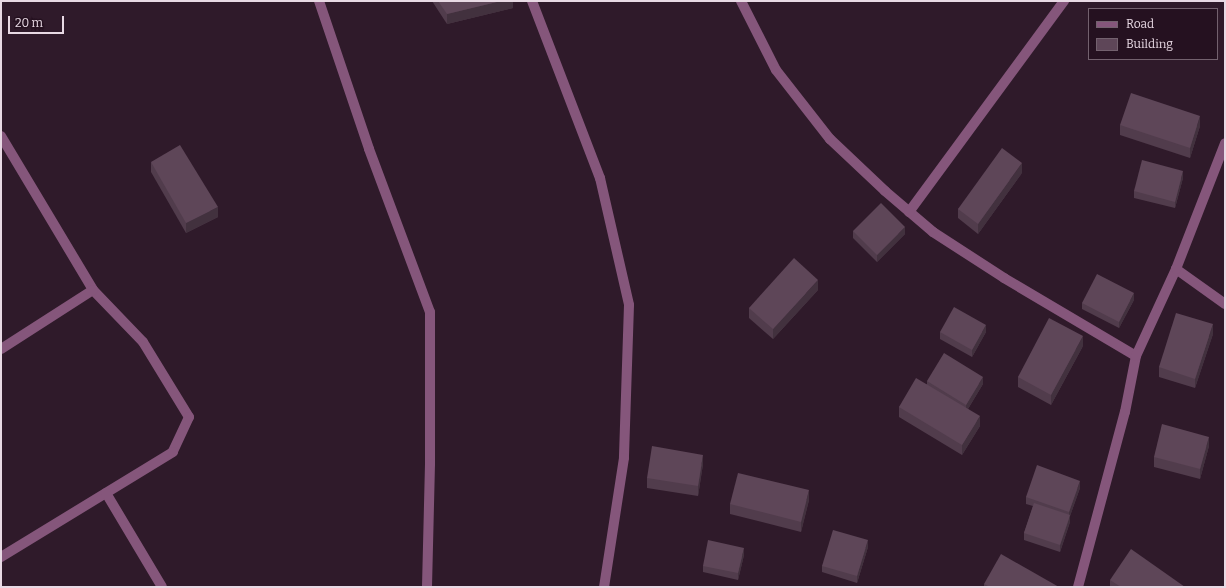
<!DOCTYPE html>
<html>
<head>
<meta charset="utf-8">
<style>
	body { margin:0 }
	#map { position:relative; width:1226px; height:588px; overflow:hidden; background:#2f1a2a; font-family:Bitter,serif }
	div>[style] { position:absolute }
	.minor>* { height:10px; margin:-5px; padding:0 5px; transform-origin:5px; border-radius:5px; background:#85567b }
	.wall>* { inset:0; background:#513c4c }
	.shaded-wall>* { inset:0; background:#42313e }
	.building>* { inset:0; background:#5e4658 }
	span { translate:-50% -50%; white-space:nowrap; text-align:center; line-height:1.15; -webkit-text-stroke:4px #251120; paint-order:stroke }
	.frame { position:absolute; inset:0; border:2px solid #e8d9e4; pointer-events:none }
	.legend { position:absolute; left:1088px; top:8px; width:130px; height:52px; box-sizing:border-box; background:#251120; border:1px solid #73616e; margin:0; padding:5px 7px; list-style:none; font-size:12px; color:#e8d9e4 }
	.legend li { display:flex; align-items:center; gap:8px; height:20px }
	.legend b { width:20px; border:1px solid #73616e }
	.scale { position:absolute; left:8px; top:16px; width:56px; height:18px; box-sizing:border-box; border:2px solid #e8d9e4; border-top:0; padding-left:5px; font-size:12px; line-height:14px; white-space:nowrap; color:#e8d9e4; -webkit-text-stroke:3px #251120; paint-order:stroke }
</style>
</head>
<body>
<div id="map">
	<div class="minor">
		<div style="left:319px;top:1px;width:156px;rotate:71.3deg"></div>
		<div style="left:369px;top:149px;width:174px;rotate:69.5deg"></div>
		<div style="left:430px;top:312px;width:152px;rotate:90deg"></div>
		<div style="left:430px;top:464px;width:123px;rotate:91.4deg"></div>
		<div style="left:532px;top:1px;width:190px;rotate:69deg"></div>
		<div style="left:600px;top:178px;width:130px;rotate:77.1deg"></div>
		<div style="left:629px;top:305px;width:153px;rotate:91.9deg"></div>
		<div style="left:624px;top:458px;width:131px;rotate:98.8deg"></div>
		<div style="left:741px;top:1px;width:77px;rotate:63.1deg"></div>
		<div style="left:776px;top:70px;width:88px;rotate:52deg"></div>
		<div style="left:830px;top:139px;width:76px;rotate:43.4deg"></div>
		<div style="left:885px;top:191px;width:63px;rotate:40.5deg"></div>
		<div style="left:933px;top:232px;width:85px;rotate:32.9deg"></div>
		<div style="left:1004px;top:278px;width:153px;rotate:30.6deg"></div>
		<div style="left:1px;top:136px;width:179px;rotate:59.1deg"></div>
		<div style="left:93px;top:290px;width:72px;rotate:46.1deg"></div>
		<div style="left:143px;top:342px;width:88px;rotate:58.5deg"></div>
		<div style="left:189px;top:417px;width:38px;rotate:115deg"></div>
		<div style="left:173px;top:452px;width:202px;rotate:148.6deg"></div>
		<div style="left:909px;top:212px;width:262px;rotate:-53.7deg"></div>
		<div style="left:1176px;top:269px;width:60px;rotate:35.5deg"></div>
		<div style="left:1px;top:349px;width:109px;rotate:-32.7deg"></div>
		<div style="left:106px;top:493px;width:109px;rotate:59.2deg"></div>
		<div style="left:1078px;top:587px;width:181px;rotate:-75deg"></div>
		<div style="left:1125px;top:412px;width:57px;rotate:-78.9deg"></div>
		<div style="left:1136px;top:356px;width:96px;rotate:-65.3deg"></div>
		<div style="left:1176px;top:269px;width:135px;rotate:-68.7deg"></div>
	</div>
	<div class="wall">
		<div style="clip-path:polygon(432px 1px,513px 1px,513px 8px,447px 24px)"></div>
		<div style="clip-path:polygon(1120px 125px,1200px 126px,1190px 158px,1120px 135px)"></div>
		<div style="clip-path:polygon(151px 162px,218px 217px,186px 233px,151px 172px)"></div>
		<div style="clip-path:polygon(1022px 173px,978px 234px,958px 218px,958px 209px)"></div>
		<div style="clip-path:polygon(1183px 178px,1175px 208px,1134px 198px,1134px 191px)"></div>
		<div style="clip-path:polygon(853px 231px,905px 234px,877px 262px,853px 238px)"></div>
		<div style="clip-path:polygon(818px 290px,773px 339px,749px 318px,749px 308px)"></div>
		<div style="clip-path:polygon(1134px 300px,1119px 328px,1082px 309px,1082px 303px)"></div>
		<div style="clip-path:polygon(940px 332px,986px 332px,972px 357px,940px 339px)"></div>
		<div style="clip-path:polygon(1213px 334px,1195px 388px,1159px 377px,1159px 367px)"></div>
		<div style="clip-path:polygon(1083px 346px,1051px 405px,1018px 387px,1018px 377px)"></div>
		<div style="clip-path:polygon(927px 381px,983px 384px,968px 409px,980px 426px,962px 455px,899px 417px,899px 407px,927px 384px)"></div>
		<div style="clip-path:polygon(1209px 446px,1200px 479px,1154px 467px,1154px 457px)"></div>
		<div style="clip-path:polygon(703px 464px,698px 496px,647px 488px,647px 478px)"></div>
		<div style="clip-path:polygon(1080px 488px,1070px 516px,1070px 522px,1060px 552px,1024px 540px,1024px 533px,1033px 506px,1026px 504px,1026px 497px)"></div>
		<div style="clip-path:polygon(809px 500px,801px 532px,730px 514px,730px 504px)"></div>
		<div style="clip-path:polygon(868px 547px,857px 583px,822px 572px,822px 566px)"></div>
		<div style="clip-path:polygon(744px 555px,738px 580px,703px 572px,703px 566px)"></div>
		<div style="clip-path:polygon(1110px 580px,1185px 587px,1110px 587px)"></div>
		<div style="clip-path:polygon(984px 584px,1059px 587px,984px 587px)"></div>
	</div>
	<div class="shaded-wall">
		<div style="clip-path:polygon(501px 1px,513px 1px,513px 8px,447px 24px,447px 14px)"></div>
		<div style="clip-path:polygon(1200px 116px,1200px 126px,1190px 158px,1190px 148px)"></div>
		<div style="clip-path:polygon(1022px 163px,1022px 173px,978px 234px,978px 224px)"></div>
		<div style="clip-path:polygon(1183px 171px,1183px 178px,1175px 208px,1175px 202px)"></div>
		<div style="clip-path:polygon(218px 207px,218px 217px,186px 233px,186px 223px)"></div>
		<div style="clip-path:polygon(905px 227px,905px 234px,877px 262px,877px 255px)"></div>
		<div style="clip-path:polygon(818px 280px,818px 290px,773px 339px,773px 329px)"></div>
		<div style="clip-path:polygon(1134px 293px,1134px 300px,1119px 328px,1119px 322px)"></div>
		<div style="clip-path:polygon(1213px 324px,1213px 334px,1195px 388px,1195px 379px)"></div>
		<div style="clip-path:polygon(986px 325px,986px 332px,972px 357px,972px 350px)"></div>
		<div style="clip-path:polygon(1083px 336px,1083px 346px,1051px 405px,1051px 395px)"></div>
		<div style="clip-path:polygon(983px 377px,983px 384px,966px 412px,966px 405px)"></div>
		<div style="clip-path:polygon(980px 416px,980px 426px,962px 455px,962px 445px)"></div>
		<div style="clip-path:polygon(1209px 437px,1209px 446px,1200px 479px,1200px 469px)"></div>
		<div style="clip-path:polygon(703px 455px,703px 464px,698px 496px,698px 486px)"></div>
		<div style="clip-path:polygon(1080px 481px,1080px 488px,1070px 516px,1070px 522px,1060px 552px,1060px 545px,1069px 519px,1069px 512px)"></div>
		<div style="clip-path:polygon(809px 490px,809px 500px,801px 532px,801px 522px)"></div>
		<div style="clip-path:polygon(868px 540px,868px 547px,857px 583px,857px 576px)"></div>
		<div style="clip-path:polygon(744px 548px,744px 555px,738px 580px,738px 573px)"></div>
	</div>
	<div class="building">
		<div style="clip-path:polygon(438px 1px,501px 1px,447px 14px)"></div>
		<div style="clip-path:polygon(1131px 93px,1200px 116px,1190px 148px,1120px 125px)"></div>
		<div style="clip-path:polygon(180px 145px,218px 207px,186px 223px,151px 162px)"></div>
		<div style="clip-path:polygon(1002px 148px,1022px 163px,978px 224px,958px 209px)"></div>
		<div style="clip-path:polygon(1142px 160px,1183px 171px,1175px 202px,1134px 191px)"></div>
		<div style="clip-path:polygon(881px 203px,905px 227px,877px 255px,853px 231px)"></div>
		<div style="clip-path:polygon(794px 258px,818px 280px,773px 329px,749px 308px)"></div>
		<div style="clip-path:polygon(1097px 274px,1134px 293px,1119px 322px,1082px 303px)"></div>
		<div style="clip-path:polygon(954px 307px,986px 325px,972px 350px,940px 332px)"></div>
		<div style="clip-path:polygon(1176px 313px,1213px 324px,1195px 379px,1159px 367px)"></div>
		<div style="clip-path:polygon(1049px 318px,1083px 336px,1051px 395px,1018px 377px)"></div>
		<div style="clip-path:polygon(944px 353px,983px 377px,966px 405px,927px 381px)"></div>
		<div style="clip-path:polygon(916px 378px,980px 416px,962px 445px,899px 407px)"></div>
		<div style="clip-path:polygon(1162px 424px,1209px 437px,1200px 469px,1154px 457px)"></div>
		<div style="clip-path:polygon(652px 446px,703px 455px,698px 486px,647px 478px)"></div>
		<div style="clip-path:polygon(1037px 465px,1080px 481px,1069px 512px,1026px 497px)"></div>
		<div style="clip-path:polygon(738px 473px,809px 490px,801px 522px,730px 504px)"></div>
		<div style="clip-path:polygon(1034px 503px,1070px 515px,1060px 545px,1024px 533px)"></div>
		<div style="clip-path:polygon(833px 530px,868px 540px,857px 576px,822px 566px)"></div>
		<div style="clip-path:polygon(708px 540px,744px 548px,738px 573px,703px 566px)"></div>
		<div style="clip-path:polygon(1131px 549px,1185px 587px,1121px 587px,1110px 580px)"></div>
		<div style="clip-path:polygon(1001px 554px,1059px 587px,990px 587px,984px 584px)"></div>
	</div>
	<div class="frame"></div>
	<ul class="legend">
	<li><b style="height:5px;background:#85567b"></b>Road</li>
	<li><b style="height:11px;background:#5e4658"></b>Building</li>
	</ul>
	<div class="scale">20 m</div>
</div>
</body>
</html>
